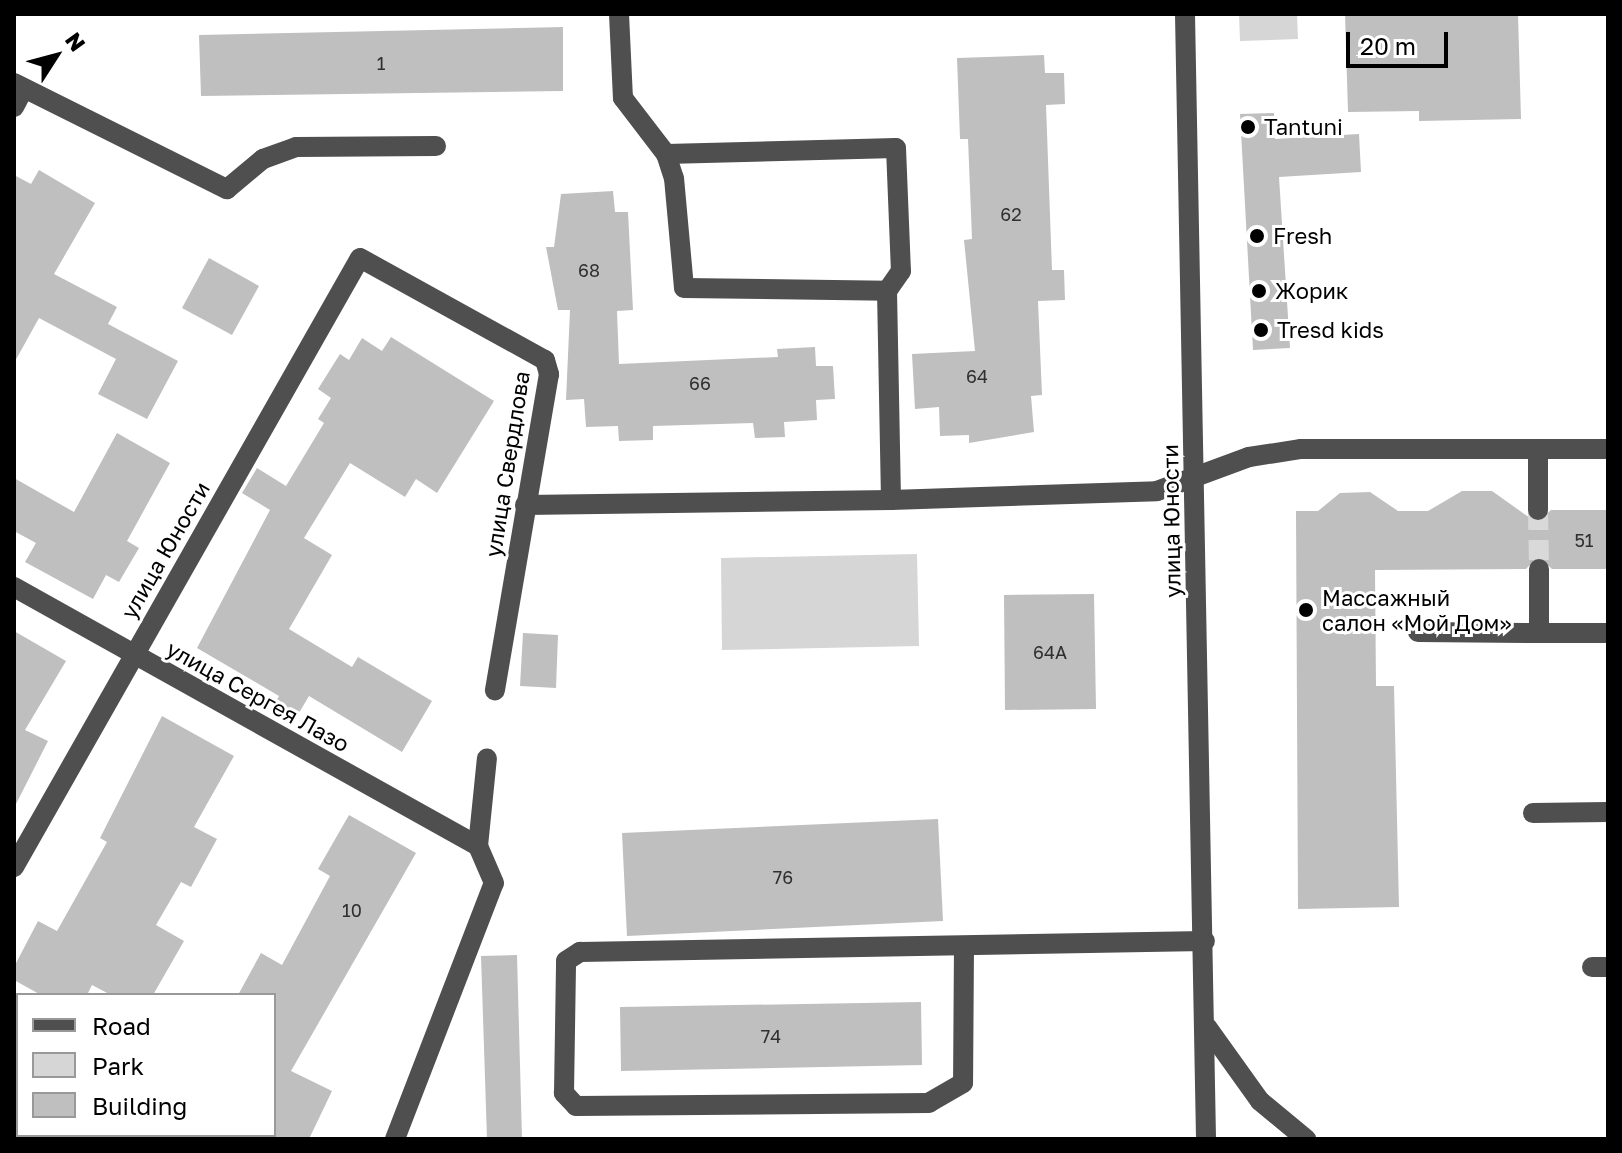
<!DOCTYPE html>
<html>
<head>
<meta charset="utf-8">
<style>
	body { margin:0 }
	#map { position:relative; width:1622px; height:1153px; overflow:hidden; background:#fff; font-family:"Golos Text",sans-serif }
	div>[style] { position:absolute }
	.green>* { inset:0; background:#d6d6d6 }
	.building>* { inset:0; background:#bfbfbf }
	.minor-tunnel>* { height:20px; margin-top:-10px; transform-origin:0; background:repeating-linear-gradient(90deg,#d9d9d9 0 20px,transparent 0 30px) }
	.minor>* { height:20px; margin:-10px; padding:0 10px; transform-origin:10px; border-radius:10px; background:#4f4f4f }
	.dots>* { width:22px; height:22px; translate:-50% -50%; box-sizing:border-box; border:4px solid #fff; border-radius:50% }
	span { translate:-50% -50%; white-space:nowrap; text-align:center; line-height:1.15; -webkit-text-stroke:6px #fff; paint-order:stroke }
	.number-label { font-size:18px; color:#303030 }
	.number-label span { -webkit-text-stroke-width:0 }
	.poi-label { font-size:22px; color:#000 }
	.left { translate:0 -50%; text-align:left }
	.street-label { font-size:22px; color:#000 }
	.frame { position:absolute; inset:0; border:16px solid #000; pointer-events:none }
	.legend { position:absolute; left:16px; top:993px; width:260px; height:144px; box-sizing:border-box; background:#fff; border:2px solid #999; margin:0; padding:10px 14px; list-style:none; font-size:24px; color:#000 }
	.legend li { display:flex; align-items:center; gap:16px; height:40px }
	.legend b { width:40px; border:2px solid #999 }
	.north { position:absolute; left:16px; top:16px; width:80px; height:80px; -webkit-text-stroke:6px #fff; paint-order:stroke; rotate:54deg; font-size:22px; font-weight:700; line-height:32px; text-align:center; color:#000 }
	.north::after { content:''; display:block; margin:auto; width:28px; height:36px; background:#000; clip-path:polygon(50% 0,100% 100%,50% 72%,0 100%) }
	.scale { position:absolute; left:1346px; top:32px; width:102px; height:36px; box-sizing:border-box; border:4px solid #000; border-top:0; padding-left:10px; font-size:24px; line-height:28px; white-space:nowrap; color:#000; -webkit-text-stroke:6px #fff; paint-order:stroke }
</style>
</head>
<body>
<div id="map">
	<div class="green">
		<div style="clip-path:polygon(1239px 14px,1297px 14px,1298px 39px,1240px 41px)"></div>
		<div style="clip-path:polygon(917px 554px,919px 646px,722px 650px,721px 558px)"></div>
	</div>
	<div class="building">
		<div style="clip-path:polygon(1345px 14px,1518px 14px,1521px 119px,1419px 121px,1419px 111px,1348px 112px)"></div>
		<div style="clip-path:polygon(563px 27px,563px 91px,201px 96px,199px 35px)"></div>
		<div style="clip-path:polygon(1044px 55px,1045px 73px,1064px 73px,1065px 104px,1046px 105px,1052px 270px,1064px 270px,1065px 300px,1038px 301px,1042px 395px,1031px 396px,1034px 432px,969px 443px,969px 435px,940px 436px,939px 407px,915px 409px,912px 354px,975px 351px,964px 240px,972px 239px,968px 139px,960px 139px,957px 58px)"></div>
		<div style="clip-path:polygon(1274px 113px,1275px 139px,1359px 134px,1361px 172px,1279px 177px,1290px 348px,1253px 350px,1240px 114px)"></div>
		<div style="clip-path:polygon(39px 170px,95px 203px,54px 274px,117px 307px,108px 324px,178px 361px,147px 419px,98px 394px,116px 359px,39px 318px,14px 363px,14px 175px,31px 184px)"></div>
		<div style="clip-path:polygon(613px 191px,615px 212px,628px 212px,633px 310px,617px 311px,619px 364px,778px 357px,777px 349px,815px 347px,816px 366px,833px 366px,835px 399px,816px 400px,817px 420px,784px 422px,785px 437px,755px 438px,753px 423px,653px 426px,653px 440px,619px 441px,618px 426px,586px 427px,584px 399px,566px 400px,570px 310px,558px 310px,546px 247px,554px 247px,561px 194px)"></div>
		<div style="clip-path:polygon(209px 258px,259px 286px,232px 335px,182px 308px)"></div>
		<div style="clip-path:polygon(391px 337px,494px 401px,437px 493px,416px 479px,405px 497px,350px 463px,304px 538px,332px 555px,289px 629px,352px 667px,358px 657px,432px 701px,402px 752px,309px 696px,293px 723px,271px 710px,279px 696px,197px 648px,270px 510px,242px 493px,257px 468px,286px 486px,324px 423px,318px 419px,331px 398px,318px 389px,340px 354px,349px 360px,362px 338px,382px 351px)"></div>
		<div style="clip-path:polygon(117px 433px,170px 463px,127px 541px,139px 548px,119px 582px,106px 575px,93px 599px,25px 562px,36px 543px,14px 531px,14px 478px,74px 512px)"></div>
		<div style="clip-path:polygon(1462px 491px,1492px 491px,1537px 523px,1551px 510px,1608px 510px,1608px 569px,1552px 569px,1538px 556px,1526px 569px,1375px 570px,1376px 686px,1394px 686px,1399px 907px,1298px 909px,1296px 511px,1318px 511px,1340px 493px,1370px 492px,1398px 511px,1428px 511px)"></div>
		<div style="clip-path:polygon(1094px 594px,1096px 709px,1005px 710px,1004px 595px)"></div>
		<div style="clip-path:polygon(14px 631px,66px 661px,25px 730px,48px 741px,14px 808px)"></div>
		<div style="clip-path:polygon(523px 633px,558px 635px,556px 688px,520px 686px)"></div>
		<div style="clip-path:polygon(162px 716px,234px 756px,194px 827px,217px 839px,191px 887px,181px 882px,156px 925px,184px 941px,153px 995px,111px 995px,92px 985px,87px 995px,41px 995px,14px 980px,14px 967px,38px 921px,57px 931px,107px 842px,100px 838px)"></div>
		<div style="clip-path:polygon(349px 815px,416px 853px,291px 1071px,332px 1091px,309px 1139px,274px 1139px,274px 995px,238px 995px,261px 953px,282px 965px,330px 876px,318px 869px)"></div>
		<div style="clip-path:polygon(938px 819px,943px 921px,627px 936px,622px 833px)"></div>
		<div style="clip-path:polygon(517px 955px,522px 1139px,487px 1139px,481px 956px)"></div>
		<div style="clip-path:polygon(921px 1002px,922px 1065px,621px 1071px,620px 1007px)"></div>
	</div>
	<div class="minor-tunnel">
		<div style="left:1538px;top:510px;width:59px;rotate:89deg"></div>
	</div>
	<div class="minor">
		<div style="left:619px;top:14px;width:84px;rotate:87.3deg"></div>
		<div style="left:623px;top:98px;width:71px;rotate:52.5deg"></div>
		<div style="left:666px;top:154px;width:25px;rotate:72deg"></div>
		<div style="left:674px;top:178px;width:110px;rotate:84.8deg"></div>
		<div style="left:684px;top:288px;width:203px;rotate:0.8deg"></div>
		<div style="left:887px;top:291px;width:209px;rotate:88.9deg"></div>
		<div style="left:891px;top:500px;width:266px;rotate:-1.9deg"></div>
		<div style="left:1157px;top:491px;width:98px;rotate:-20.3deg"></div>
		<div style="left:1249px;top:457px;width:53px;rotate:-8.7deg"></div>
		<div style="left:1301px;top:449px;width:307px"></div>
		<div style="left:1185px;top:14px;width:1125px;rotate:88.93deg"></div>
		<div style="left:14px;top:83px;width:238px;rotate:26.5deg"></div>
		<div style="left:227px;top:189px;width:47px;rotate:-39.8deg"></div>
		<div style="left:263px;top:159px;width:35px;rotate:-20deg"></div>
		<div style="left:296px;top:147px;width:140px;rotate:-0.4deg"></div>
		<div style="left:14px;top:107px;width:21px;rotate:-62deg"></div>
		<div style="left:666px;top:154px;width:230px;rotate:-1.5deg"></div>
		<div style="left:896px;top:148px;width:123px;rotate:87.7deg"></div>
		<div style="left:901px;top:271px;width:24px;rotate:125deg"></div>
		<div style="left:1538px;top:449px;width:61px;rotate:90deg"></div>
		<div style="left:525px;top:505px;width:366px;rotate:-0.8deg"></div>
		<div style="left:1539px;top:569px;width:64px;rotate:90deg"></div>
		<div style="left:1539px;top:633px;width:69px"></div>
		<div style="left:14px;top:587px;width:531px;rotate:29.17deg"></div>
		<div style="left:1418px;top:632px;width:121px;rotate:0.5deg"></div>
		<div style="left:1533px;top:813px;width:75px;rotate:-0.8deg"></div>
		<div style="left:14px;top:867px;width:700px;rotate:-60.4deg"></div>
		<div style="left:360px;top:258px;width:211px;rotate:28.9deg"></div>
		<div style="left:545px;top:360px;width:15px;rotate:74deg"></div>
		<div style="left:549px;top:374px;width:321px;rotate:99.7deg"></div>
		<div style="left:964px;top:946px;width:137px;rotate:90.4deg"></div>
		<div style="left:963px;top:1083px;width:39px;rotate:150deg"></div>
		<div style="left:929px;top:1103px;width:353px;rotate:179.5deg"></div>
		<div style="left:576px;top:1106px;width:18px;rotate:-133deg"></div>
		<div style="left:564px;top:1093px;width:132px;rotate:-89.1deg"></div>
		<div style="left:566px;top:961px;width:17px;rotate:-33deg"></div>
		<div style="left:580px;top:952px;width:625px;rotate:-1.01deg"></div>
		<div style="left:1592px;top:967px;width:16px"></div>
		<div style="left:1207px;top:1027px;width:91px;rotate:54.4deg"></div>
		<div style="left:1260px;top:1101px;width:60px;rotate:39.6deg"></div>
		<div style="left:395px;top:1139px;width:274px;rotate:-68.9deg"></div>
		<div style="left:494px;top:883px;width:40px;rotate:-113.4deg"></div>
		<div style="left:478px;top:846px;width:88px;rotate:-84.2deg"></div>
	</div>
	<div class="dots">
		<div style="left:1248px;top:127px;background:#000"></div>
		<div style="left:1257px;top:236px;background:#000"></div>
		<div style="left:1259px;top:291px;background:#000"></div>
		<div style="left:1261px;top:330px;background:#000"></div>
		<div style="left:1306px;top:610px;background:#000"></div>
	</div>
	<div class="number-label">
		<span style="left:381px;top:63px">1</span>
		<span style="left:1011px;top:214px">62</span>
		<span style="left:589px;top:270px">68</span>
		<span style="left:977px;top:376px">64</span>
		<span style="left:700px;top:383px">66</span>
		<span style="left:1584px;top:540px">51</span>
		<span style="left:1050px;top:652px">64А</span>
		<span style="left:783px;top:877px">76</span>
		<span style="left:352px;top:910px">10</span>
		<span style="left:771px;top:1036px">74</span>
	</div>
	<div class="poi-label">
		<span class="left" style="left:1264px;top:127px">Tantuni</span>
		<span class="left" style="left:1273px;top:236px">Fresh</span>
		<span class="left" style="left:1275px;top:291px">Жорик</span>
		<span class="left" style="left:1277px;top:330px">Tresd kids</span>
		<span class="left" style="left:1322px;top:610px">Массажный<br>салон «Мой Дом»</span>
	</div>
	<div class="street-label">
		<span style="left:507px;top:464px;rotate:-81deg">улица Свердлова</span>
		<span style="left:1171px;top:521px;rotate:-91deg">улица Юности</span>
		<span style="left:165px;top:550px;rotate:-60deg">улица Юности</span>
		<span style="left:258px;top:696px;rotate:29deg">улица Сергея Лазо</span>
	</div>
	<div class="frame"></div>
	<ul class="legend">
	<li><b style="height:10px;background:#4f4f4f"></b>Road</li>
	<li><b style="height:22px;background:#d6d6d6"></b>Park</li>
	<li><b style="height:22px;background:#bfbfbf"></b>Building</li>
	</ul>
	<div class="north">N</div>
	<div class="scale">20 m</div>
</div>
</body>
</html>
